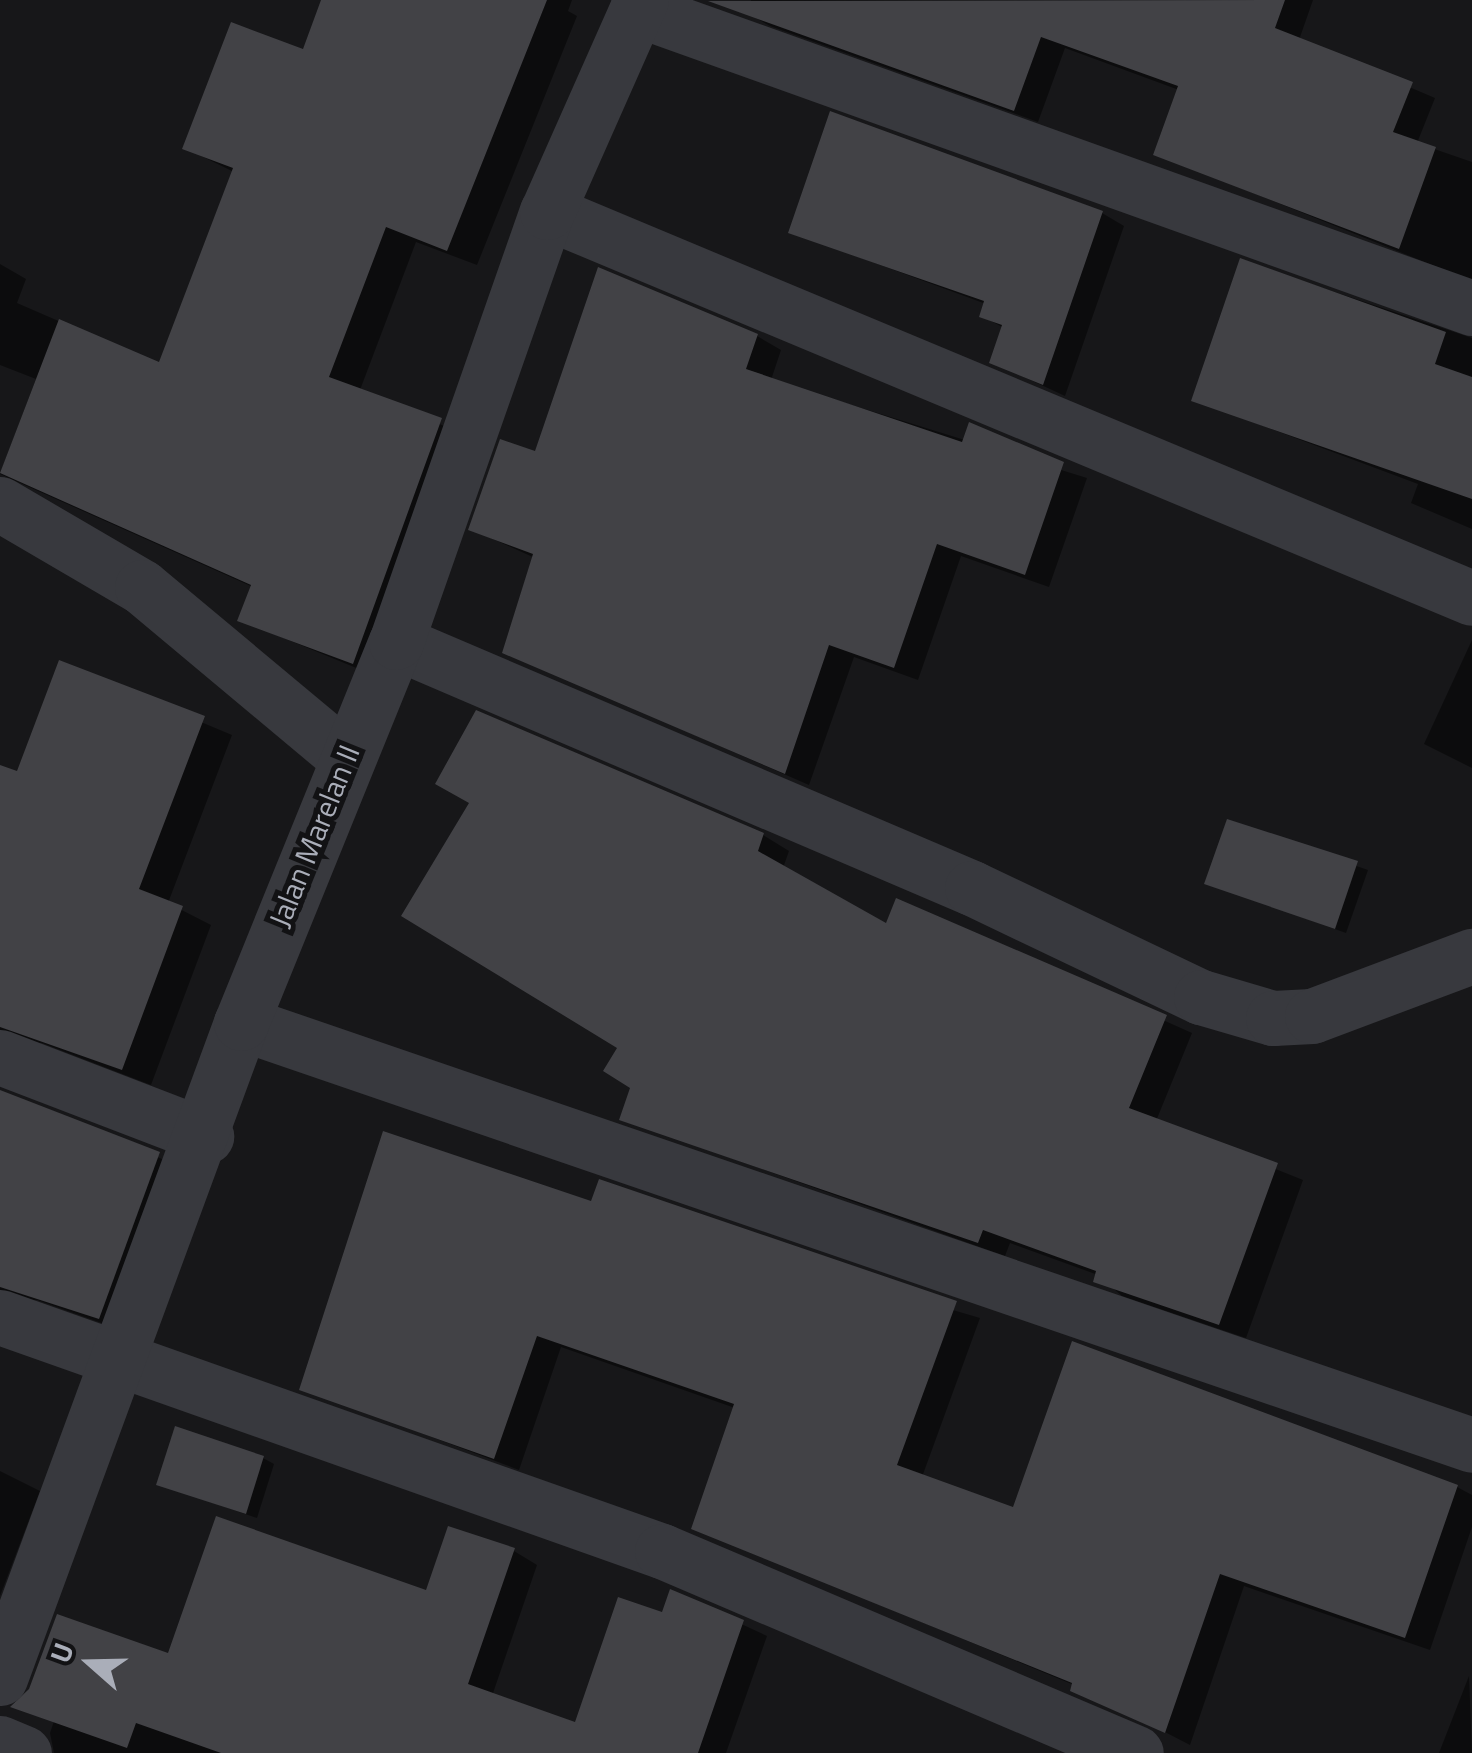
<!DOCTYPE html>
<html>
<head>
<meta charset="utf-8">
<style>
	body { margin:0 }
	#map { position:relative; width:1472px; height:1753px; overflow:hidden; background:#171719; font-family:"Titillium Web",sans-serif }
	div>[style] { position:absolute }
	.shadow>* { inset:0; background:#0007 }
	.building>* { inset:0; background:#424246 }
	.minor>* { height:55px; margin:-27.5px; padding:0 27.5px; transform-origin:27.5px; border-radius:27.5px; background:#38393e }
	span { translate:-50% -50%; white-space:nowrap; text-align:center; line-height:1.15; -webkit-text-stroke:10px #121214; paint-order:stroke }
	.street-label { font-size:30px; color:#aaaeb9 }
	.north { position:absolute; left:40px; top:1613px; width:100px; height:100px; -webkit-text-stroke:8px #121214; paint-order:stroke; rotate:290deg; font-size:28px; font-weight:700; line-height:40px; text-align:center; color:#aaaeb9 }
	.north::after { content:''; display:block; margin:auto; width:35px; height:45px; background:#aaaeb9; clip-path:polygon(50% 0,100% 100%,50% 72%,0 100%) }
</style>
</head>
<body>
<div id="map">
	<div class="shadow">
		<div style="clip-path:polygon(325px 0,572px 0,568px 11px,577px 16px,477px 265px,416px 242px,360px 390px,470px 437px,383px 679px,240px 620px,253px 587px,0 474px,36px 379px,0 365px,0 264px,26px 279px,17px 303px,160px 365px,234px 172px,185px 148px,304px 52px)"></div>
		<div style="clip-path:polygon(751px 0,1313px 0,1299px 40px,1435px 98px,1417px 143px,1472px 162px,1472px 281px,1156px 154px,1179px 90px,1065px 48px,1038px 122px,770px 26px,747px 13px)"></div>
		<div style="clip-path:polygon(1102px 213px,1124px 226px,1065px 396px,992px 362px,1004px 328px,982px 316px,986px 304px,791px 232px)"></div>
		<div style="clip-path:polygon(1242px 261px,1472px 338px,1472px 529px,1411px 503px,1418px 484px,1194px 400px)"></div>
		<div style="clip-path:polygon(757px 336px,781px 350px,771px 380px,1087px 478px,1049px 587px,961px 556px,918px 680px,854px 657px,809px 785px,505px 652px,535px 558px,471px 529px,536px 455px)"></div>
		<div style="clip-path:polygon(1472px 640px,1472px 768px,1424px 744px)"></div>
		<div style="clip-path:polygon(60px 663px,232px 735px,168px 903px,211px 925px,151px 1085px,42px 1043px,0 1046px,0 767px,18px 774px)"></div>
		<div style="clip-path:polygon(1229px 822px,1368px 870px,1346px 933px,1207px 883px)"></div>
		<div style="clip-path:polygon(763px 835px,789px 851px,783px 868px,887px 926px,897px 901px,1192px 1033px,1156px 1121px,1303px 1180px,1246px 1338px,1122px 1296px,1098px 1275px,1010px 1243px,1005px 1256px,622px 1119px)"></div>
		<div style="clip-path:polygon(0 1093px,184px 1168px,124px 1331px,37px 1300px,0 1306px)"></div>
		<div style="clip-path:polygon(593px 1204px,980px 1318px,922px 1477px,1015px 1511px,1073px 1344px,1457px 1487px,1472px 1495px,1472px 1527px,1430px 1650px,1244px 1586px,1190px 1745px,1074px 1685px,694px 1528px,735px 1408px,561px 1347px,519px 1470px,302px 1388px)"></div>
		<div style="clip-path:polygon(263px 1458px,274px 1464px,257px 1518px,159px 1484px)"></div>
		<div style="clip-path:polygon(0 1471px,40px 1491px,0 1596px)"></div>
		<div style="clip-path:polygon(514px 1551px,537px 1565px,492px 1696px,576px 1725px,664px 1616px,672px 1592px,767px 1636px,726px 1753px,54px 1753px,50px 1733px,86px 1627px,170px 1656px,428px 1593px)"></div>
		<div style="clip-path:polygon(1469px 1676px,1472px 1753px,1439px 1753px)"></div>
	</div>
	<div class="building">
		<div style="clip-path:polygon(321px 0,547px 0,447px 251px,386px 227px,329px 377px,442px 418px,353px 664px,237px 621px,251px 585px,0 473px,59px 319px,159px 362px,233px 168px,182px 149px,231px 22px,303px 49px)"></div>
		<div style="clip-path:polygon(1285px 0,1275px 28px,1413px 82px,1393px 132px,1436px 147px,1399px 249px,1153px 155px,1178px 86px,1041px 37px,1014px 111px,708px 1px)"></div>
		<div style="clip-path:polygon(830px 111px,1103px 211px,1043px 385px,989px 363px,1002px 325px,979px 317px,984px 301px,788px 233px)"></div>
		<div style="clip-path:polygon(1240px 258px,1446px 332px,1435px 364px,1472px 377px,1472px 499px,1191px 401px)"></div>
		<div style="clip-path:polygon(598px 267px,758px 334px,746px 369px,962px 442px,969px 422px,1064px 462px,1025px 575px,937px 544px,894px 668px,829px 645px,785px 774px,502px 653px,533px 554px,468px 530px,500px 439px,535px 451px)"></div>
		<div style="clip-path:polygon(59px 660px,205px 716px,139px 889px,183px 906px,122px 1070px,0 1027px,0 765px,17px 771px)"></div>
		<div style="clip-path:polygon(476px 710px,764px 833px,758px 851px,886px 923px,896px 898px,1167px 1015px,1129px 1108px,1278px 1163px,1219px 1325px,1093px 1282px,1096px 1271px,983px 1230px,978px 1243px,619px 1120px,630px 1088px,603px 1071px,617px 1048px,401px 916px,469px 803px,435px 784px)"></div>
		<div style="clip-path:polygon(1227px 819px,1358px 861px,1335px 929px,1204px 884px)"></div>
		<div style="clip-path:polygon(0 1090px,160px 1152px,99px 1319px,0 1287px)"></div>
		<div style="clip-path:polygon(383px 1131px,591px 1201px,599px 1179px,957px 1301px,897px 1465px,1013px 1507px,1072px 1341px,1458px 1485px,1405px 1638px,1220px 1574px,1165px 1733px,1070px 1691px,1072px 1683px,691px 1529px,734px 1404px,537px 1336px,494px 1459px,299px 1390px)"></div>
		<div style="clip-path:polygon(175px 1426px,264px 1456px,246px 1514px,156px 1485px)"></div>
		<div style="clip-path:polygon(216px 1516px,426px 1590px,448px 1526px,515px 1548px,468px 1684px,575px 1722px,618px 1597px,662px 1612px,670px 1589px,744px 1620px,698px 1753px,221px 1753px,136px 1723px,127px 1748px,10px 1707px,29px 1689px,57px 1614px,168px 1653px)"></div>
	</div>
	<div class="minor">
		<div style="left:637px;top:9px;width:887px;rotate:19.7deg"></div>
		<div style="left:547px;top:212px;width:1002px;rotate:22.65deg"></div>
		<div style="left:0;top:504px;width:164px;rotate:30.3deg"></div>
		<div style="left:142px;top:587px;width:263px;rotate:39.9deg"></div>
		<div style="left:396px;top:642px;width:626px;rotate:23.13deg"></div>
		<div style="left:972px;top:888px;width:254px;rotate:25.5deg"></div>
		<div style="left:1201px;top:997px;width:75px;rotate:16.3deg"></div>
		<div style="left:1273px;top:1018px;width:39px;rotate:-3deg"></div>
		<div style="left:1312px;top:1016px;width:171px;rotate:-20.6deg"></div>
		<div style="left:241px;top:1023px;width:1301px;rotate:18.92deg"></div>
		<div style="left:0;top:1057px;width:221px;rotate:21deg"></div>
		<div style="left:0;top:1317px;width:702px;rotate:19.47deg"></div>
		<div style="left:662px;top:1551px;width:515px;rotate:23.08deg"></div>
		<div style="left:0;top:1678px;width:698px;rotate:-69.8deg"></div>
		<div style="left:241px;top:1023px;width:411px;rotate:-67.9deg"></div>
		<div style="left:396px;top:642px;width:456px;rotate:-70.7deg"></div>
		<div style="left:547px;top:212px;width:232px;rotate:-66.1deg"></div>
		<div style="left:0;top:1743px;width:26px;rotate:23deg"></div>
	</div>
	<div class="street-label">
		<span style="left:314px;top:836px;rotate:-68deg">Jalan Marelan II</span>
	</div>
	<div class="north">U</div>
</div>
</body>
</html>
